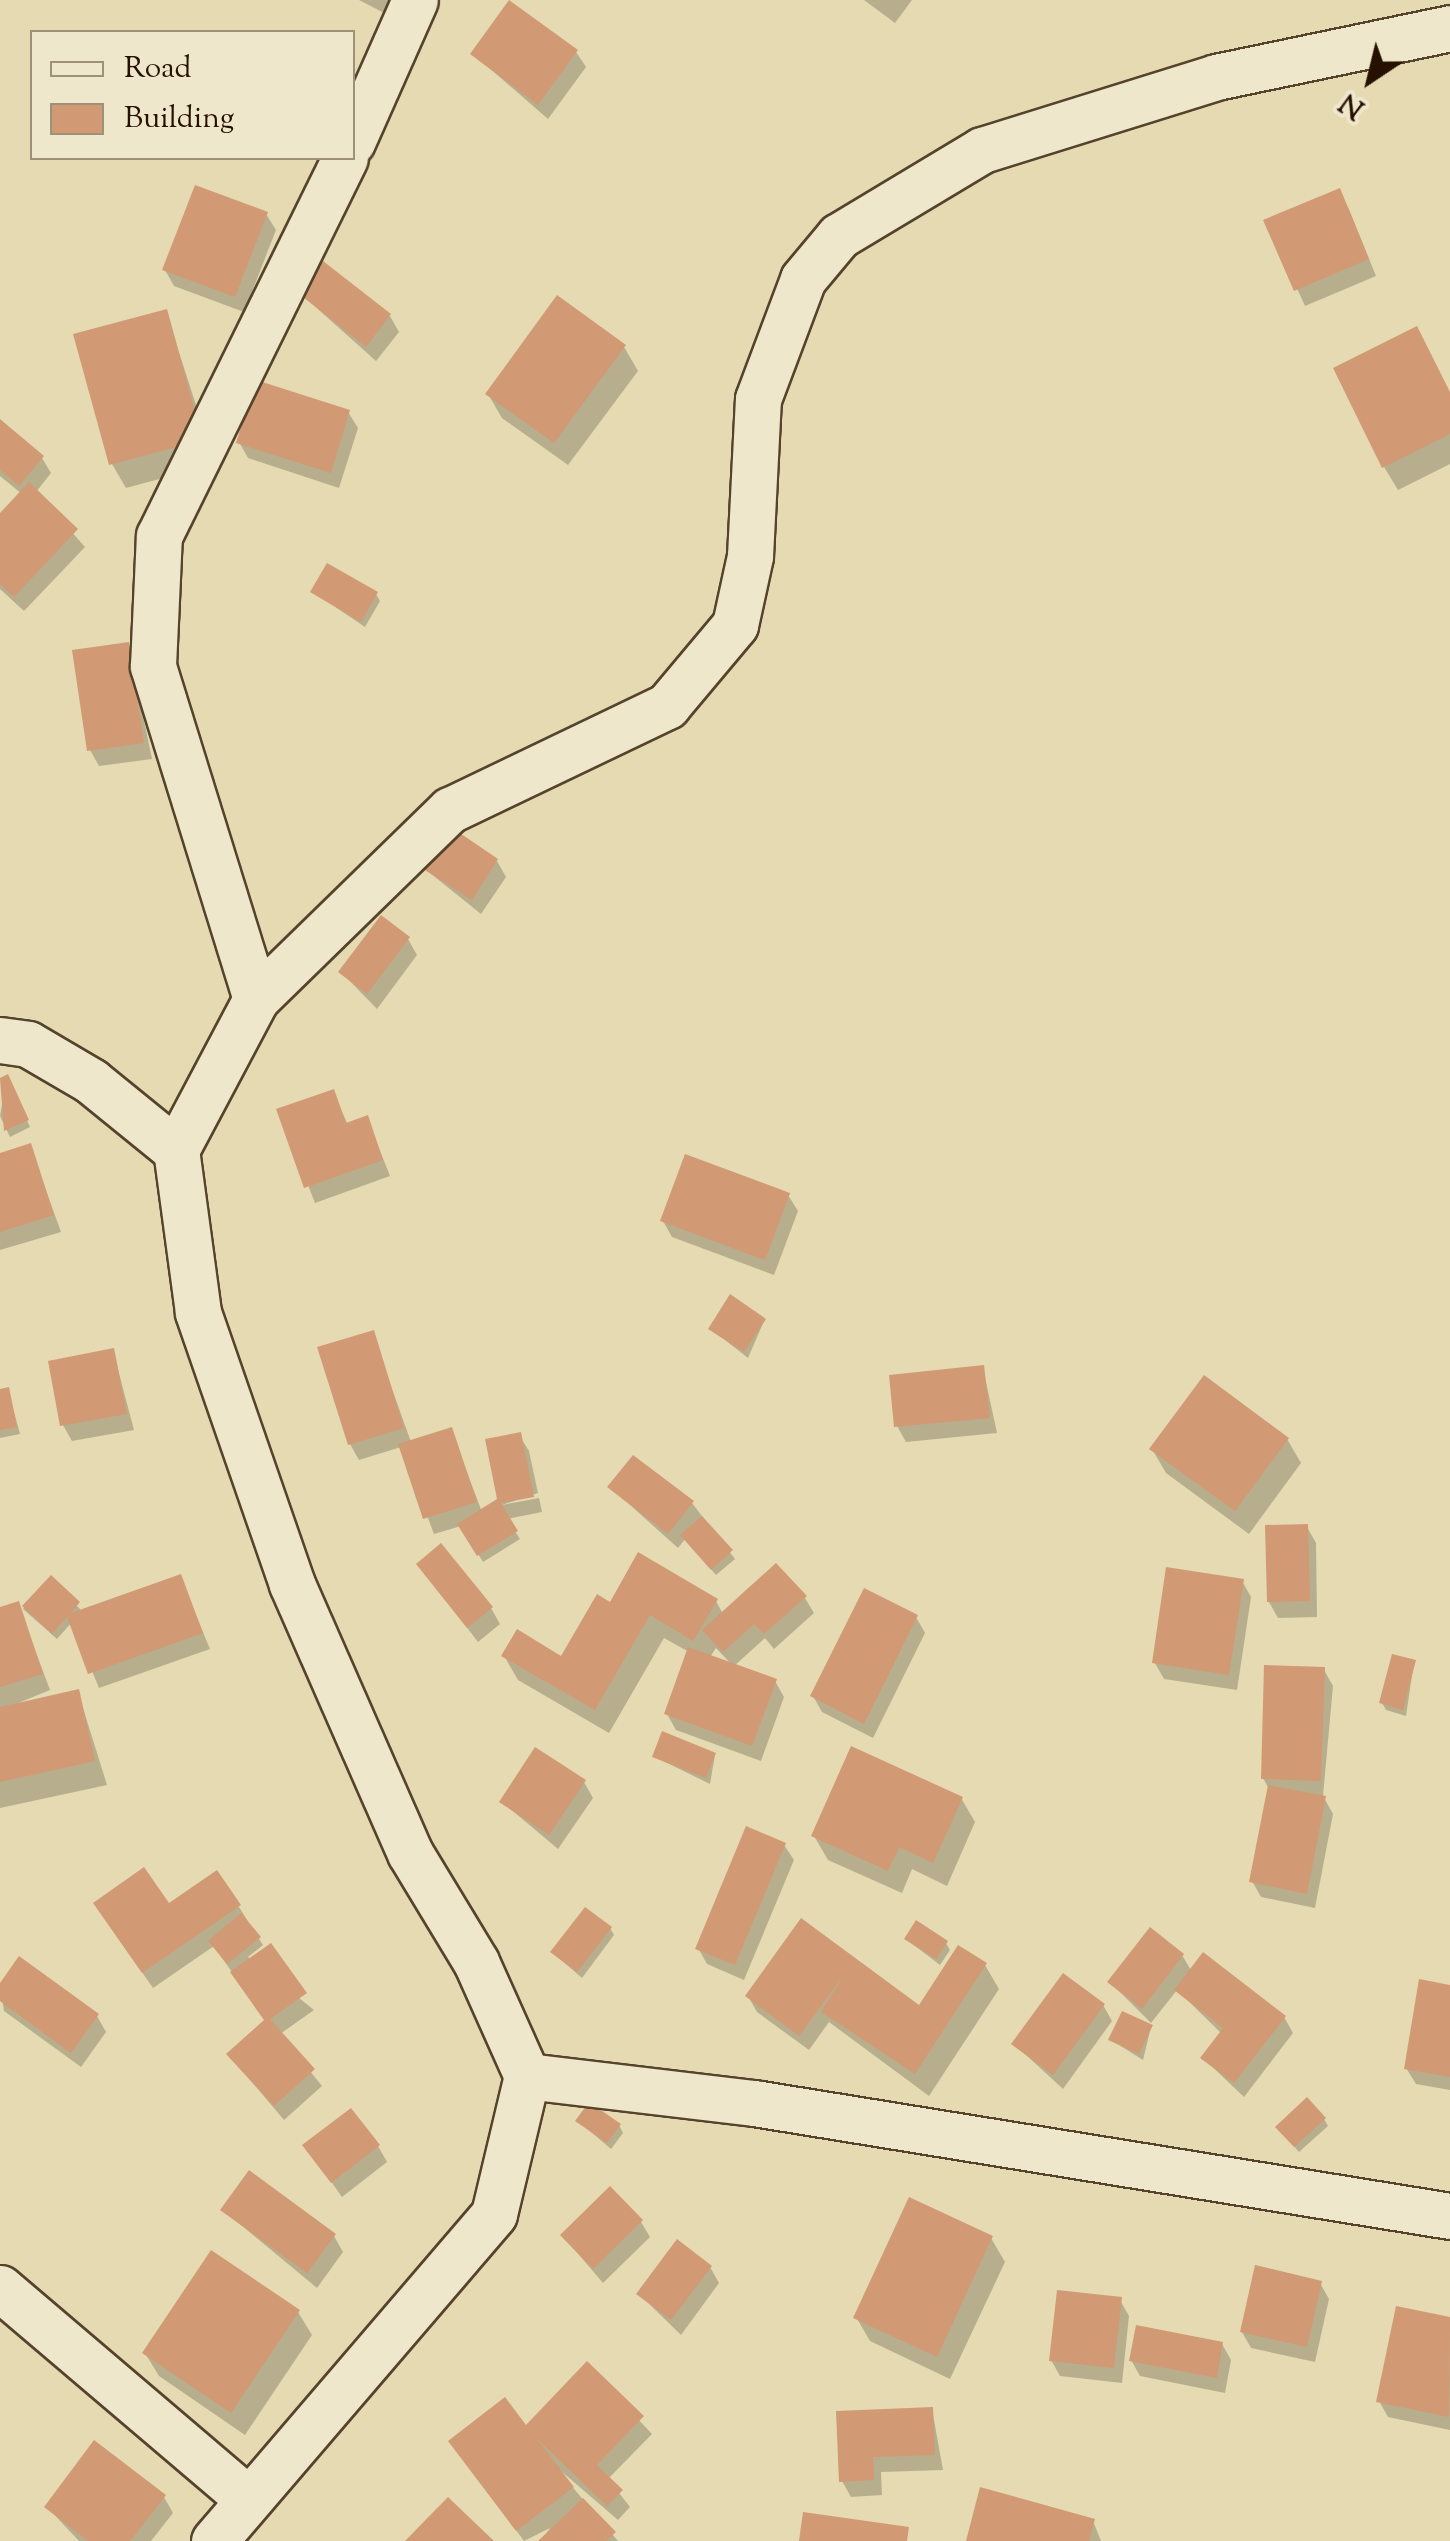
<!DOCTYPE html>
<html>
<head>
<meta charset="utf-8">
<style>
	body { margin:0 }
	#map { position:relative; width:1450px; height:2541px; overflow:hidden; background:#e5dab1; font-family:"Sorts Mill Goudy",serif }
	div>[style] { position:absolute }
	.shadow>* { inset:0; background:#0003 }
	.building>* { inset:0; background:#d19a74 }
	.roads { filter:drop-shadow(2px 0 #56432c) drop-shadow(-2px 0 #56432c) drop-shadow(0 2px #56432c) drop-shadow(0 -2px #56432c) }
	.minor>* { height:45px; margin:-22.5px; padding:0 22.5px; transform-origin:22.5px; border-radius:22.5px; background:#eee7cc }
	span { translate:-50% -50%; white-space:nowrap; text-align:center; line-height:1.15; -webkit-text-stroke:8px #eee7cc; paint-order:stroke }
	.legend { position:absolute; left:30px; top:30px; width:325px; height:130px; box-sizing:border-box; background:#eee7cc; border:2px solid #9e917a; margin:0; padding:12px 18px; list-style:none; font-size:30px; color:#261100 }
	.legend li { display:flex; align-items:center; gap:20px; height:50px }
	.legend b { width:50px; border:2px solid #9e917a }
	.north { position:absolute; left:1320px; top:30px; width:100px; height:100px; -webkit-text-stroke:8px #eee7cc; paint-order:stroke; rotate:215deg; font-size:28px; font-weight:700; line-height:40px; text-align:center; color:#261100 }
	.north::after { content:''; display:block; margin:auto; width:35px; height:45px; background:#261100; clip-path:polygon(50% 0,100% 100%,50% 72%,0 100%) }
</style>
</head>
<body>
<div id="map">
	<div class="shadow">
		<div style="clip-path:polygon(359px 0,401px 0,392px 17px)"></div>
		<div style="clip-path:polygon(864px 0,912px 0,895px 23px)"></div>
		<div style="clip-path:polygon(576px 52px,586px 67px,548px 119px,473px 54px)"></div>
		<div style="clip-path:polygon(1348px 207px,1376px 276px,1305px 306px,1266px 221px)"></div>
		<div style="clip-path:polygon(266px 214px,276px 230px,244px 312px,174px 286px,165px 270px)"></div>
		<div style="clip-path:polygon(301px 294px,390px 316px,399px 332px,376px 361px)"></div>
		<div style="clip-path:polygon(166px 312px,215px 464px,126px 488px,112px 464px)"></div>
		<div style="clip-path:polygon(624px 347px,638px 371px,568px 465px,502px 418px,488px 394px)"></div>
		<div style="clip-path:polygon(1450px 394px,1450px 464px,1398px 490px,1384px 467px)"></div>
		<div style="clip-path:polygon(348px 412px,358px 428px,339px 488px,248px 458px,239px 442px)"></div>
		<div style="clip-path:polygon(0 422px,42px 458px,51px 473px,36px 492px,85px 547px,24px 611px,0 589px,0 517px,22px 494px,0 476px)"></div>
		<div style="clip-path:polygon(313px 592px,376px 594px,380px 601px,365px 627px)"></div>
		<div style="clip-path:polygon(128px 644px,152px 759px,99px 766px,90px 750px)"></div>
		<div style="clip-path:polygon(497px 861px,506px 877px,481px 914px,420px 865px)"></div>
		<div style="clip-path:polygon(408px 939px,417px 955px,377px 1009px,341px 972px)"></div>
		<div style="clip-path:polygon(7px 1077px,30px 1127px,10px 1137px,0 1116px)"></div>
		<div style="clip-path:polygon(333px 1092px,348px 1125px,367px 1118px,390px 1176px,315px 1203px,279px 1111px)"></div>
		<div style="clip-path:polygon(30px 1146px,61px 1232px,0 1250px,0 1156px)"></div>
		<div style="clip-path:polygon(788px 1195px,798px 1211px,774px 1275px,672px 1237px,663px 1221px)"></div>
		<div style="clip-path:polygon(764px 1321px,748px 1358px,711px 1329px)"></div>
		<div style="clip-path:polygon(372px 1333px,411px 1442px,451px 1430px,482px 1512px,500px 1500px,519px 1435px,529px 1451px,538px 1493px,502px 1505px,539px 1498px,542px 1512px,507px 1519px,520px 1539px,483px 1562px,461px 1526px,434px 1534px,401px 1447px,359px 1460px,350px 1444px)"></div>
		<div style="clip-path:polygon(113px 1351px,134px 1430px,72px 1441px,63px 1425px)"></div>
		<div style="clip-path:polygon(983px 1368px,997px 1433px,906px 1442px,897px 1426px)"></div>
		<div style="clip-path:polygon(8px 1390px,20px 1434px,0 1438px,0 1392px)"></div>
		<div style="clip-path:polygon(1287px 1439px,1301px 1463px,1249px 1534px,1166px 1473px,1152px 1449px)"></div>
		<div style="clip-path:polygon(610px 1487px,692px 1503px,735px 1559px,716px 1575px,685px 1539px,678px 1548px)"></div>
		<div style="clip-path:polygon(1307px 1527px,1316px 1543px,1317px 1617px,1278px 1618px,1269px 1602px)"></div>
		<div style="clip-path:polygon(419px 1565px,491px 1608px,500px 1624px,478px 1642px)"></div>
		<div style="clip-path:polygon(180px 1577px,210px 1649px,99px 1688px,72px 1622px,57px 1639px,23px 1609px,51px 1579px,82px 1611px)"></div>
		<div style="clip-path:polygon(1242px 1581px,1251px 1597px,1237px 1690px,1164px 1679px,1155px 1663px)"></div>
		<div style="clip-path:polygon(evenodd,805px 1598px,814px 1613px,774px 1649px,765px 1638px,734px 1666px,775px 1681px,784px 1697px,761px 1761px,676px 1730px,667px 1714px,689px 1652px,664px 1638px,609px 1733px,518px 1680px,504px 1656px,562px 1659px,610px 1605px,716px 1601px,723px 1614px,805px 1598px,716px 1648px,732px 1665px,710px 1657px,716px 1648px)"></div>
		<div style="clip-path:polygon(18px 1604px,50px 1690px,6px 1708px,78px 1692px,107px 1785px,0 1808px,0 1610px)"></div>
		<div style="clip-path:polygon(916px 1617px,925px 1633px,873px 1738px,822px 1712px,813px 1696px)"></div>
		<div style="clip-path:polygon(1414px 1662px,1406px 1716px,1386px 1710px,1382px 1703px)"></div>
		<div style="clip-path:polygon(1324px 1670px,1333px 1686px,1323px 1796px,1333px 1814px,1315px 1908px,1261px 1897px,1252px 1881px,1269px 1789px,1263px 1778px)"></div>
		<div style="clip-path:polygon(715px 1755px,710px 1784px,655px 1757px)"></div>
		<div style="clip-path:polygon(584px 1782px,593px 1798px,558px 1849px,502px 1802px)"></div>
		<div style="clip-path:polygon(961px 1798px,975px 1822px,947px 1886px,912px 1869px,902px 1893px,828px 1860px,814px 1836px)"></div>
		<div style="clip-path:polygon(784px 1845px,794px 1860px,744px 1980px,707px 1964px,698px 1948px)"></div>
		<div style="clip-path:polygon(168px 1906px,239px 1907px,263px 1945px,248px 1957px,314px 2010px,280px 2034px,322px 2086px,284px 2120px,229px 2055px,266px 2022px,214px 1946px,153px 1988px,105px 1919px)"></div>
		<div style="clip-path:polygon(802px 1922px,919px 2008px,985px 1965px,999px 1989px,929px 2096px,829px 2022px,809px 2050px,757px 2012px,748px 1996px)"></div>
		<div style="clip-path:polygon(610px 1928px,614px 1935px,582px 1978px,553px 1953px)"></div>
		<div style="clip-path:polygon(906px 1939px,946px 1943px,950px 1950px,940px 1965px)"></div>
		<div style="clip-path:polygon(1182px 1955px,1192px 1972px,1284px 2017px,1293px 2033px,1244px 2097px,1203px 2058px,1222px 2034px,1177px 1990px,1151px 2023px,1110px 1982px)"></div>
		<div style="clip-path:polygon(0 1987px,97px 2016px,106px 2032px,81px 2067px,4px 2011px)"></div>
		<div style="clip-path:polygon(1450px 1987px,1450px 2090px,1416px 2084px,1406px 2068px)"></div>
		<div style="clip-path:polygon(1103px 2005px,1112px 2021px,1063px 2089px,1014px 2044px)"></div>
		<div style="clip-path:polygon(1151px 2027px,1143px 2060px,1111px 2040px)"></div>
		<div style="clip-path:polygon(1324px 2119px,1328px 2126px,1299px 2152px,1278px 2128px)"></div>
		<div style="clip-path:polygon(578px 2121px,619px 2125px,623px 2133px,611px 2149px)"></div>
		<div style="clip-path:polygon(306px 2146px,378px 2146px,387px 2162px,342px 2197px)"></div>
		<div style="clip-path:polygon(223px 2210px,334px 2236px,343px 2252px,317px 2288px)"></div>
		<div style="clip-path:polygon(641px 2222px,650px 2237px,603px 2283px,563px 2236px)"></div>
		<div style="clip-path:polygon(991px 2238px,1005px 2262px,950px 2379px,870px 2341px,856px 2317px)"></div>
		<div style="clip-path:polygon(710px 2267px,719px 2283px,681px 2335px,639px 2294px)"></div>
		<div style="clip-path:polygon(1320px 2283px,1329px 2299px,1315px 2362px,1251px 2348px,1242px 2332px)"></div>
		<div style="clip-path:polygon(1120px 2300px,1129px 2316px,1122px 2383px,1060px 2376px,1051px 2360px)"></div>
		<div style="clip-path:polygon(1398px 2309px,1450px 2320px,1450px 2430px,1388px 2417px,1379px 2401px)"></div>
		<div style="clip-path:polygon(298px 2312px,312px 2335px,245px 2435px,159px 2376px,145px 2353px)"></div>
		<div style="clip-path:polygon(1222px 2344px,1231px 2360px,1225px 2393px,1140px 2376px,1131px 2360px)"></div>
		<div style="clip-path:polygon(587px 2365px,652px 2434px,608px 2479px,630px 2507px,618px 2520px,554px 2465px,618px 2541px,541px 2541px,550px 2528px,524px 2541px,451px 2442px,526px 2428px)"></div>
		<div style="clip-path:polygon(932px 2409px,943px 2470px,881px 2472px,882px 2495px,851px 2497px,842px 2481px)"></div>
		<div style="clip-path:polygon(164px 2497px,173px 2513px,151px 2541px,79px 2541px,47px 2507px)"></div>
		<div style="clip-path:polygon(1093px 2521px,1101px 2541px,969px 2541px)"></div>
	</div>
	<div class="building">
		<div style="clip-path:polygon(509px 0,578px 50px,538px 105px,470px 54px)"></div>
		<div style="clip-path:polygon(195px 185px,268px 212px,235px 297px,162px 270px)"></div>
		<div style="clip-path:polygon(1340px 188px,1369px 259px,1294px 291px,1263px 220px)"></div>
		<div style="clip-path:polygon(323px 261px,391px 314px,366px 347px,298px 293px)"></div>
		<div style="clip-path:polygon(557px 295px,626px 345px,554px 443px,485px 394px)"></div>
		<div style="clip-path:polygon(167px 309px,203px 440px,109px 465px,73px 334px)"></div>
		<div style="clip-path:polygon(1417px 326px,1450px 392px,1450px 434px,1382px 468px,1333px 368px)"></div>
		<div style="clip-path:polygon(256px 380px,350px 410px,331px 473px,236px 443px)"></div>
		<div style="clip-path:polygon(0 419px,44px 456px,19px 486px,0 470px)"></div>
		<div style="clip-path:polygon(29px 482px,78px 529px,14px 597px,0 584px,0 513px)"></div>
		<div style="clip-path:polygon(327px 563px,378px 592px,361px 622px,310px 592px)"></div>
		<div style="clip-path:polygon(129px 642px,144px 743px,87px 751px,72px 650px)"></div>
		<div style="clip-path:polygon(445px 823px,498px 859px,472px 900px,417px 865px)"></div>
		<div style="clip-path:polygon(381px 915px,410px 937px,367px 994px,338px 972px)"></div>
		<div style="clip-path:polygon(8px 1074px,29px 1120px,4px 1131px,0 1078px)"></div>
		<div style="clip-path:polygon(334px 1089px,346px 1123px,368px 1115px,383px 1160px,304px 1188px,276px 1109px)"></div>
		<div style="clip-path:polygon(31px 1143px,54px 1215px,0 1232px,0 1153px)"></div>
		<div style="clip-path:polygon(685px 1154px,790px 1193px,765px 1260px,660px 1221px)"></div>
		<div style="clip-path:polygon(730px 1294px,766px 1319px,744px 1352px,708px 1329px)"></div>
		<div style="clip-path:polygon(374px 1330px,404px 1428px,348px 1445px,317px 1347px)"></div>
		<div style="clip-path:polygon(114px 1348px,127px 1414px,60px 1426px,48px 1361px)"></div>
		<div style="clip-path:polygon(984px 1365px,990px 1418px,894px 1427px,889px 1375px)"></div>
		<div style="clip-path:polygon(1204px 1375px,1289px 1438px,1235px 1511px,1149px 1449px)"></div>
		<div style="clip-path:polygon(9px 1387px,17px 1427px,0 1430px,0 1389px)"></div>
		<div style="clip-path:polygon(452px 1427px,477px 1502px,423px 1519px,398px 1444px)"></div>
		<div style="clip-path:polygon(521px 1432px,534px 1497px,501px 1503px,518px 1531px,477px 1556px,457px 1524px,497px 1499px,485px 1439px)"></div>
		<div style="clip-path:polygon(633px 1455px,694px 1501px,668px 1534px,607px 1487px)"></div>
		<div style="clip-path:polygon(702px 1516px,733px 1550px,711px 1570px,680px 1535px)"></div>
		<div style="clip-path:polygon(1308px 1524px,1310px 1601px,1267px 1602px,1265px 1525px)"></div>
		<div style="clip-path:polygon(441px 1543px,493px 1607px,467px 1628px,416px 1564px)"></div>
		<div style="clip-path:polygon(638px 1552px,718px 1599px,693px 1641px,650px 1615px,595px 1710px,501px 1656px,517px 1629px,561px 1656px,597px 1594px,610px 1602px)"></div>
		<div style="clip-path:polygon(776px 1563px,807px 1596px,764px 1634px,754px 1624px,723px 1652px,702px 1630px)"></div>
		<div style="clip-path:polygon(1166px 1567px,1244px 1579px,1229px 1675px,1152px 1663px)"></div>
		<div style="clip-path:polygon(181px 1574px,203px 1633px,88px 1674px,67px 1617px,52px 1634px,22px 1606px,51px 1575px,80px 1602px,71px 1613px)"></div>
		<div style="clip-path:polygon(864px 1588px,918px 1615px,864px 1724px,810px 1696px)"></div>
		<div style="clip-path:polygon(19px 1601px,43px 1674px,0 1687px,0 1607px)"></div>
		<div style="clip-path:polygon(688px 1647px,777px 1679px,752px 1746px,664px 1714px)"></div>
		<div style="clip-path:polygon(1392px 1654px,1416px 1660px,1403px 1710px,1379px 1703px)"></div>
		<div style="clip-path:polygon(1264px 1665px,1325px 1667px,1321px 1781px,1261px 1779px)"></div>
		<div style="clip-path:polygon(79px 1689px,95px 1761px,0 1782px,0 1707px)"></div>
		<div style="clip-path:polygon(662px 1731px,716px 1753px,706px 1778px,652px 1757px)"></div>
		<div style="clip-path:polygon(851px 1746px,963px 1797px,933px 1863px,899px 1847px,888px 1871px,811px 1836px)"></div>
		<div style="clip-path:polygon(535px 1747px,586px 1780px,549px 1835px,499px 1802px)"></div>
		<div style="clip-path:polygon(1268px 1785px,1326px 1796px,1307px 1894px,1249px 1882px)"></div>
		<div style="clip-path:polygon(746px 1826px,786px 1843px,735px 1965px,695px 1949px)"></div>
		<div style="clip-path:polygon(144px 1867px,169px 1903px,217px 1870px,241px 1905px,142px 1973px,93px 1903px)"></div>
		<div style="clip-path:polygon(585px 1907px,612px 1927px,577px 1972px,550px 1952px)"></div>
		<div style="clip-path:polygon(241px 1913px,261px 1937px,227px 1964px,208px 1941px)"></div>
		<div style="clip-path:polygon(801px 1918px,919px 2005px,958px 1945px,987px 1963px,915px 2074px,821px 2012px,844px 1975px,799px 2036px,745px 1996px)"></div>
		<div style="clip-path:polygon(916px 1920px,948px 1941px,936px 1959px,904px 1939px)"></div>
		<div style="clip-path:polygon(1150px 1927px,1184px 1954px,1142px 2009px,1107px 1982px)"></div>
		<div style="clip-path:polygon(271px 1943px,307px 1993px,270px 2019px,315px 2069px,274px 2106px,226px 2054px,264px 2020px,230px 1972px)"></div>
		<div style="clip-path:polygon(1203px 1952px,1286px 2016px,1234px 2083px,1200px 2058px,1223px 2028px,1174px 1990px)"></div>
		<div style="clip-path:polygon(19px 1956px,99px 2014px,71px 2053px,0 2001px,0 1983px)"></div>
		<div style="clip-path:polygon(1063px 1973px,1105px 2004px,1053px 2075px,1011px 2044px)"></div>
		<div style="clip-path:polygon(1419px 1979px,1450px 1985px,1450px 2077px,1404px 2069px)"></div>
		<div style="clip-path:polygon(1122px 2011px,1153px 2025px,1139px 2054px,1108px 2040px)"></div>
		<div style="clip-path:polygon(1307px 2097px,1326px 2118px,1294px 2147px,1275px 2127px)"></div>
		<div style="clip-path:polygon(589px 2102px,621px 2124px,607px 2143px,575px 2121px)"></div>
		<div style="clip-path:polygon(351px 2108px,380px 2145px,331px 2183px,302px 2145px)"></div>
		<div style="clip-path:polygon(249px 2170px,336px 2234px,307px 2273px,220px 2210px)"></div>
		<div style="clip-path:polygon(610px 2186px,643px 2220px,593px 2269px,560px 2235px)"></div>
		<div style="clip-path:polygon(909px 2197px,993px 2236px,937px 2357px,853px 2318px)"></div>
		<div style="clip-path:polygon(677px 2239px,712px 2266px,671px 2320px,636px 2294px)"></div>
		<div style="clip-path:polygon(211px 2250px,300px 2310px,231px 2413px,142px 2353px)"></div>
		<div style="clip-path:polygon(1255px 2265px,1322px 2281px,1307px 2347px,1240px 2332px)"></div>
		<div style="clip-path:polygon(1057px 2290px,1122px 2297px,1114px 2368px,1049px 2361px)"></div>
		<div style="clip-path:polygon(1396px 2306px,1450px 2317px,1449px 2417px,1376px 2402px)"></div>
		<div style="clip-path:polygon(1136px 2325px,1223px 2342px,1217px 2378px,1129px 2361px)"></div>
		<div style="clip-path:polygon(587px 2361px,644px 2416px,597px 2465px,623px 2490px,607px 2506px,536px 2438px,574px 2487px,516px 2531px,448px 2441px,505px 2397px,526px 2425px)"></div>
		<div style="clip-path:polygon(933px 2407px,935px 2455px,873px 2457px,874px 2480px,839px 2482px,836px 2411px)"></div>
		<div style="clip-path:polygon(94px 2440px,166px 2495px,130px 2541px,88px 2541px,44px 2507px)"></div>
		<div style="clip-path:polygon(980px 2487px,1095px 2519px,1089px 2541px,966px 2541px)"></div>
		<div style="clip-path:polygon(448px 2497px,494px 2541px,405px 2541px)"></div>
		<div style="clip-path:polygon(583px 2498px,616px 2532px,606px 2541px,538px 2541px)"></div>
		<div style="clip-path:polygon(803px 2512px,909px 2527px,907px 2541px,799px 2541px)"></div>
	</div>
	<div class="roads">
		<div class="minor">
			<div style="left:352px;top:142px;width:155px;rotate:-66.1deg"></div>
			<div style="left:256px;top:999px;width:349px;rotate:-107.2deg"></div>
			<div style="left:153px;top:666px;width:130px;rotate:-87.4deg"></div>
			<div style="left:159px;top:536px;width:421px;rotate:-63.8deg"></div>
			<div style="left:0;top:1040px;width:28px;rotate:8deg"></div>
			<div style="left:28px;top:1044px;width:73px;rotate:30.4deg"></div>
			<div style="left:91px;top:1081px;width:109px;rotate:39.1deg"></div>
			<div style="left:527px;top:2076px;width:229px;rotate:6.8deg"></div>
			<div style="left:754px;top:2103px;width:705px;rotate:9.22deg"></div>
			<div style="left:0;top:2288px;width:326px;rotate:40.4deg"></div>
			<div style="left:214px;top:2541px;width:430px;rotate:-49.4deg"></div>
			<div style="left:494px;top:2214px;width:142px;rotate:-76.6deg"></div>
			<div style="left:527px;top:2076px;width:125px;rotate:-114.1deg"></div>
			<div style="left:476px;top:1962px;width:127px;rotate:-121.2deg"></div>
			<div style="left:410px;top:1853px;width:294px;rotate:-113.7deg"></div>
			<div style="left:292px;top:1584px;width:288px;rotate:-109.1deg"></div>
			<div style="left:198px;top:1312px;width:163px;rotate:-97.7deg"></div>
			<div style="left:176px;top:1150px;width:171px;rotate:-62.1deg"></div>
			<div style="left:256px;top:999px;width:271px;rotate:-44.3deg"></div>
			<div style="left:450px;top:810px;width:241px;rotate:-25.6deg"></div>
			<div style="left:667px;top:706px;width:106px;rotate:-50deg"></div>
			<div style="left:735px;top:625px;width:71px;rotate:-77.7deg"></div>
			<div style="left:750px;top:556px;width:157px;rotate:-87.1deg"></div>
			<div style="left:758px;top:399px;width:128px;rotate:-69.4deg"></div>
			<div style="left:803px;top:279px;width:56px;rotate:-50.1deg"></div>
			<div style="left:839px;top:236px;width:167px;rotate:-31deg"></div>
			<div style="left:982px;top:150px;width:245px;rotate:-17.3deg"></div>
			<div style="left:1216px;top:77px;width:239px;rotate:-11.8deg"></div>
		</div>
	</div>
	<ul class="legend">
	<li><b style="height:12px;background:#eee7cc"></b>Road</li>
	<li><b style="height:28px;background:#d19a74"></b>Building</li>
	</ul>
	<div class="north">N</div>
</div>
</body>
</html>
